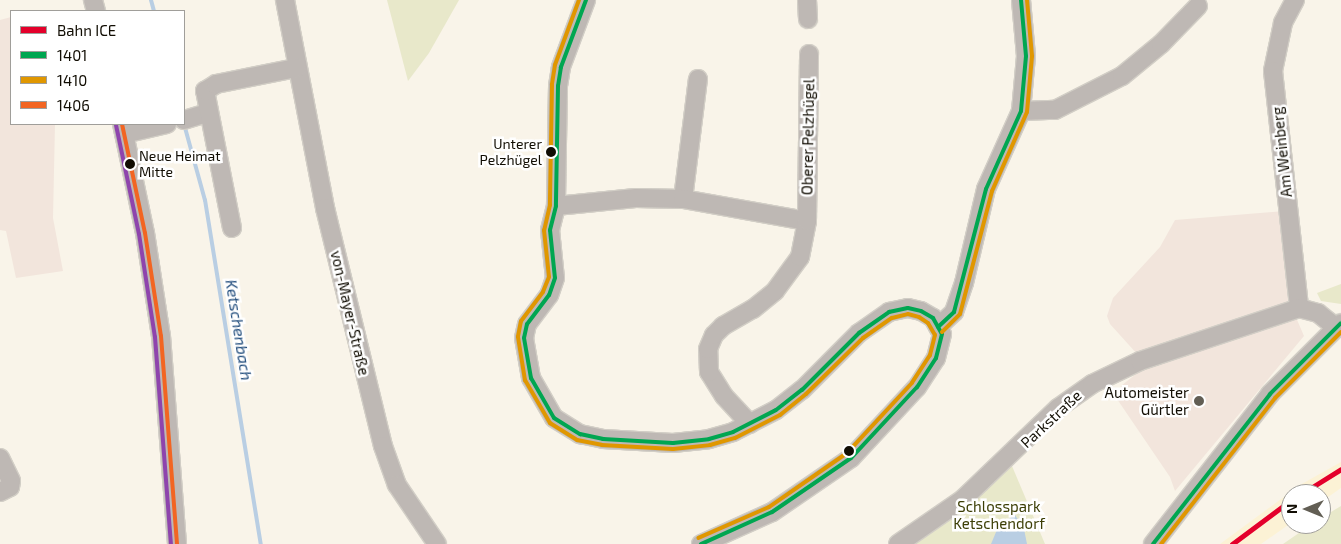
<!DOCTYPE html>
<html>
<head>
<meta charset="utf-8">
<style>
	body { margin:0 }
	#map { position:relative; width:1341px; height:544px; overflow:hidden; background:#f9f4e9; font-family:"Exo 2",sans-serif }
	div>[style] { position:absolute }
	.commercial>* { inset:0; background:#f2e5dc }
	.built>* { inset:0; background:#fcf2d5 }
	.green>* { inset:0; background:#e8e8ca }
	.water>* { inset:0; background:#b9cee3 }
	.stream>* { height:4px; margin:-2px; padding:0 2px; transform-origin:2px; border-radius:2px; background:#b9cee3 }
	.roads { filter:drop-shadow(1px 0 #d2cec6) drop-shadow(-1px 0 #d2cec6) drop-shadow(0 1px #d2cec6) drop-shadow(0 -1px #d2cec6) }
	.minor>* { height:18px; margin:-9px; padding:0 9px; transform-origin:9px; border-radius:9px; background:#beb8b4 }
	.bus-1>* { height:4px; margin:-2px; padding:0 2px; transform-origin:2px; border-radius:2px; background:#00a651 }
	.bus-2>* { height:4px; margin:-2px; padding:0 2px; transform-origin:2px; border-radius:2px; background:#e09700 }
	.bus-3>* { height:4px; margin:-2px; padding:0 2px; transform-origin:2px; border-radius:2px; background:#f26522 }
	.bus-4>* { height:4px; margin:-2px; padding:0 2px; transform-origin:2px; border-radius:2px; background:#8e44ad }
	.rail-1>* { height:5px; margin:-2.5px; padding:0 2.5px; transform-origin:2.5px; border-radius:2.5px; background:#e4002b }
	.dots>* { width:14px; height:14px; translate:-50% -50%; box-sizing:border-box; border:2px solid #fff; border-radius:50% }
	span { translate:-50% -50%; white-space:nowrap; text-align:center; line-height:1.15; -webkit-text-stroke:5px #fff; paint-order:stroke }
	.bus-label { font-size:14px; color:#110d03 }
	.right { translate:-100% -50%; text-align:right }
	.left { translate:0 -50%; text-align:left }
	.street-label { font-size:15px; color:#110d03 }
	.poi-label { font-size:15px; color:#110d03 }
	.park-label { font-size:15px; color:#3c3e05 }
	.water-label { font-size:16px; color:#244f7e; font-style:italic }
	.legend { position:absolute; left:10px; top:10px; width:175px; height:115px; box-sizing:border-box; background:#fff; border:1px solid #a09e9a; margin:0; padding:6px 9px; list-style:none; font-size:15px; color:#110d03 }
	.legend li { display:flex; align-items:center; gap:10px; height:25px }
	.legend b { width:25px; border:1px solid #a09e9a }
	.north { position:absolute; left:1281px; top:484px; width:50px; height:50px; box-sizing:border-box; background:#fff; border:1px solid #a09e9a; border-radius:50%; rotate:270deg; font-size:14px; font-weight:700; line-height:20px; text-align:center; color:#110d03 }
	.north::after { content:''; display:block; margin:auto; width:18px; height:22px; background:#625e54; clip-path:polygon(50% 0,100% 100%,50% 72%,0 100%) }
</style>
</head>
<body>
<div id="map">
	<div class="commercial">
		<div style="clip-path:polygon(11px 17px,11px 124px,55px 124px,53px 218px,63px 271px,16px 278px,6px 231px,0 230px,0 20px)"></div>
		<div style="clip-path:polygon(1284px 211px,1295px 315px,1304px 336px,1175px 491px,1170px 477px,1117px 399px,1121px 386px,1147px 365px,1110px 324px,1107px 316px,1113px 298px,1160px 247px,1175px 220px)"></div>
	</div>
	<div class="built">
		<div style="clip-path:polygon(1341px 462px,1341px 488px,1321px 502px,1321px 494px,1291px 494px,1291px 523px,1261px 544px,1220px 544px,1300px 485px)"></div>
	</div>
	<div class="green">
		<div style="clip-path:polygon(387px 0,459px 0,429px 53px,408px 81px)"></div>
		<div style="clip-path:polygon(1341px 284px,1341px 304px,1321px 301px,1317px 293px)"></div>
		<div style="clip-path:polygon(1012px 466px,1045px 544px,914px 544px)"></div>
		<div style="clip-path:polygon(1341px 506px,1341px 544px,1283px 544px,1312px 524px,1321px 524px,1321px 518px)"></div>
	</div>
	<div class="water">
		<div style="clip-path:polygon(1015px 515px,1024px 529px,1027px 544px,991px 544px,999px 525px)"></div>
	</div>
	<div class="stream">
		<div style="left:151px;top:0;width:11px;rotate:75deg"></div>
		<div style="left:184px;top:124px;width:79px;rotate:74.6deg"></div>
		<div style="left:205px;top:200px;width:349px;rotate:80.8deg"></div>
	</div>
	<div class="roads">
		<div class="minor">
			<div style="left:93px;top:0;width:11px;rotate:75deg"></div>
			<div style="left:285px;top:0;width:212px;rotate:79.1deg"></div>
			<div style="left:325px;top:208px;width:245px;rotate:76.3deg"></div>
			<div style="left:383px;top:446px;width:41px;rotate:70.3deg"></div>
			<div style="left:397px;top:485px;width:71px;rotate:55.9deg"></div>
			<div style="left:586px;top:0;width:72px;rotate:110.5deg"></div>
			<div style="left:561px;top:67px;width:19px;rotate:99deg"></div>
			<div style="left:558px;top:86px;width:120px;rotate:91deg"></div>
			<div style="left:556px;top:206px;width:25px;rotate:104deg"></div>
			<div style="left:550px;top:230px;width:48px;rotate:84.1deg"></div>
			<div style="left:555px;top:278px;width:18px;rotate:109deg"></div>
			<div style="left:549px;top:295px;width:36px;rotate:127deg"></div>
			<div style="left:527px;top:324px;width:14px;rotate:102deg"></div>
			<div style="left:524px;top:338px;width:41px;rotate:80.1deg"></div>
			<div style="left:531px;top:378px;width:46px;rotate:60.1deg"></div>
			<div style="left:554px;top:418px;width:31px;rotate:32deg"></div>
			<div style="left:580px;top:434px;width:24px;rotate:12deg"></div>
			<div style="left:603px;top:439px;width:70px;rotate:3.3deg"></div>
			<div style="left:673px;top:443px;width:36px;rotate:-6deg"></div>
			<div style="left:709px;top:439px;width:25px;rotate:-16deg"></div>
			<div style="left:733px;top:432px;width:48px;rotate:-27.1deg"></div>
			<div style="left:776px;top:410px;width:33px;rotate:-38deg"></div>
			<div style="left:802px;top:390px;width:81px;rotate:-45deg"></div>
			<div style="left:859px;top:333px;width:37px;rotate:-35deg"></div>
			<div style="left:889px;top:312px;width:19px;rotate:-12deg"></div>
			<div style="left:908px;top:308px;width:13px;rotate:13deg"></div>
			<div style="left:921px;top:311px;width:14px;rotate:30deg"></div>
			<div style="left:933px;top:318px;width:18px;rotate:61deg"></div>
			<div style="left:942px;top:334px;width:25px;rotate:104deg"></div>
			<div style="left:936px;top:358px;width:35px;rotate:123deg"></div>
			<div style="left:917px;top:387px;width:97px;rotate:132.9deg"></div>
			<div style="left:851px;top:458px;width:96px;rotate:145.6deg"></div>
			<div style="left:772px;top:512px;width:78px;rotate:155.7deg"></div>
			<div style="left:807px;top:0;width:19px;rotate:87deg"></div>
			<div style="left:1295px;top:0;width:26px;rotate:118deg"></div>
			<div style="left:1283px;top:23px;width:49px;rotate:101.8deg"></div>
			<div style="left:1273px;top:71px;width:238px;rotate:83.7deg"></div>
			<div style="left:1021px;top:111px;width:34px;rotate:-2deg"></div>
			<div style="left:1055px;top:110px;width:75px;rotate:-26.9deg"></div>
			<div style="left:1122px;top:76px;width:50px;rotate:-39.4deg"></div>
			<div style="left:1161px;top:44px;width:53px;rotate:-45.8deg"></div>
			<div style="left:184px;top:120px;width:24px;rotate:-17deg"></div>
			<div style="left:122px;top:124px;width:111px;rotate:78.1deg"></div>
			<div style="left:145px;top:233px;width:104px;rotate:81.2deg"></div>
			<div style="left:161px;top:336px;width:209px;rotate:85.6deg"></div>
			<div style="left:124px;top:134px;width:44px;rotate:-13.1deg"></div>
			<div style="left:683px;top:199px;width:121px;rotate:-82.9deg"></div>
			<div style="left:556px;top:206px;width:80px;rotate:-5.7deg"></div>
			<div style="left:636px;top:198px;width:47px;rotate:1.2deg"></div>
			<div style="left:683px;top:199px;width:126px;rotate:10.1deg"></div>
			<div style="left:232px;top:228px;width:140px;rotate:-101.1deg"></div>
			<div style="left:205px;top:91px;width:13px;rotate:-32deg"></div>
			<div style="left:216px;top:84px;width:82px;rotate:-11.3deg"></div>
			<div style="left:938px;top:327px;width:22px;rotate:-43deg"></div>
			<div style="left:954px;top:312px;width:31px;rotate:-71deg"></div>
			<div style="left:964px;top:283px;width:97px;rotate:-76.8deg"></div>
			<div style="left:986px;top:189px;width:85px;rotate:-65.8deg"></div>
			<div style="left:1021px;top:111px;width:55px;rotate:-84.8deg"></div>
			<div style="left:1026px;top:56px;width:56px;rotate:-95.1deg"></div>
			<div style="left:750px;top:424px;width:38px;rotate:-133deg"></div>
			<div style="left:724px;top:396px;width:28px;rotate:-122deg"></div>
			<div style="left:709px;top:372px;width:23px;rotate:-92deg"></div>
			<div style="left:708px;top:349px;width:15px;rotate:-67deg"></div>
			<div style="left:714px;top:335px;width:13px;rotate:-45deg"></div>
			<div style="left:723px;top:326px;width:34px;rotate:-30deg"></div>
			<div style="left:753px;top:309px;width:28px;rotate:-39deg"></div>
			<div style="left:775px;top:291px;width:42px;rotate:-53.7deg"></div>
			<div style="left:800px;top:257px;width:37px;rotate:-79deg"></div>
			<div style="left:807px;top:221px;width:167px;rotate:-89.3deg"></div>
			<div style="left:0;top:458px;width:25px;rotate:64deg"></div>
			<div style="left:11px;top:481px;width:6px;rotate:99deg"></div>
			<div style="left:10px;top:487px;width:11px;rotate:153deg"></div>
			<div style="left:898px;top:544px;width:79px;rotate:-34.7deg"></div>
			<div style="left:963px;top:499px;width:132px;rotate:-43.8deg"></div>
			<div style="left:1058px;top:408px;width:42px;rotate:-35.2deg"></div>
			<div style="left:1092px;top:384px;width:53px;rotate:-25.6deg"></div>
			<div style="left:1140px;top:361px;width:168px;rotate:-18.4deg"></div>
			<div style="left:1299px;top:308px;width:20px;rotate:15deg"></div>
			<div style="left:1318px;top:313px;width:22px;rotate:39deg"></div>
			<div style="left:1153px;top:544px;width:190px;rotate:-52deg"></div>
			<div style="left:1270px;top:394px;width:100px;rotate:-45deg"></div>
		</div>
	</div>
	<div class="bus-1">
		<div style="left:586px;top:0;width:72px;rotate:110.5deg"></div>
		<div style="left:561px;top:67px;width:19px;rotate:99deg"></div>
		<div style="left:558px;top:86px;width:120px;rotate:91deg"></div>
		<div style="left:556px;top:206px;width:25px;rotate:104deg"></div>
		<div style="left:550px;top:230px;width:48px;rotate:84.1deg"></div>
		<div style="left:555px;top:278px;width:18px;rotate:109deg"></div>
		<div style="left:549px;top:295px;width:36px;rotate:127deg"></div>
		<div style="left:527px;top:324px;width:14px;rotate:102deg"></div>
		<div style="left:524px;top:338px;width:41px;rotate:80.1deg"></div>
		<div style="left:531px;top:378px;width:46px;rotate:60.1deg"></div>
		<div style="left:554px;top:418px;width:31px;rotate:32deg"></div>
		<div style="left:580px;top:434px;width:24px;rotate:12deg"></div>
		<div style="left:603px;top:439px;width:70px;rotate:3.3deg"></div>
		<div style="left:673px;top:443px;width:36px;rotate:-6deg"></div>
		<div style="left:709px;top:439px;width:25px;rotate:-16deg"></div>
		<div style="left:733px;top:432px;width:48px;rotate:-27.1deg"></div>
		<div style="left:776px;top:410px;width:33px;rotate:-38deg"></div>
		<div style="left:802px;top:390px;width:81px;rotate:-45deg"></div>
		<div style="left:859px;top:333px;width:37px;rotate:-35deg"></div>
		<div style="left:889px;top:312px;width:19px;rotate:-12deg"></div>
		<div style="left:908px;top:308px;width:13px;rotate:13deg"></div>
		<div style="left:921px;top:311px;width:14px;rotate:30deg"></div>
		<div style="left:933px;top:318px;width:18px;rotate:61deg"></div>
		<div style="left:942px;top:334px;width:25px;rotate:104deg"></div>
		<div style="left:936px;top:358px;width:35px;rotate:123deg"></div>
		<div style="left:917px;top:387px;width:97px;rotate:132.9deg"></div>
		<div style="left:851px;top:458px;width:96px;rotate:145.6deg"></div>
		<div style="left:772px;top:512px;width:78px;rotate:155.7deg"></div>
		<div style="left:938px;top:327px;width:22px;rotate:-43deg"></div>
		<div style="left:954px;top:312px;width:127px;rotate:-75.4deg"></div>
		<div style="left:986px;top:189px;width:85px;rotate:-65.8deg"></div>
		<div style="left:1021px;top:111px;width:55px;rotate:-84.8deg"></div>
		<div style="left:1026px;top:56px;width:56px;rotate:-95.1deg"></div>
		<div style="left:1153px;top:544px;width:190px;rotate:-52deg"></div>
		<div style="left:1270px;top:394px;width:100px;rotate:-45deg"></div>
	</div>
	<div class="bus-2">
		<div style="left:579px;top:0;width:69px;rotate:110.3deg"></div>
		<div style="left:555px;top:65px;width:20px;rotate:99deg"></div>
		<div style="left:552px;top:85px;width:120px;rotate:91deg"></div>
		<div style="left:550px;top:205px;width:26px;rotate:103deg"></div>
		<div style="left:544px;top:230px;width:47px;rotate:83.9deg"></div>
		<div style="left:549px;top:277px;width:16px;rotate:112deg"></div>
		<div style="left:543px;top:292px;width:36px;rotate:127deg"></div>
		<div style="left:521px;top:321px;width:16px;rotate:101deg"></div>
		<div style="left:518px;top:337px;width:44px;rotate:80.8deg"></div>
		<div style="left:525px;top:380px;width:50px;rotate:59.8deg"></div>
		<div style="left:550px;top:423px;width:32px;rotate:32deg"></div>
		<div style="left:577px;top:440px;width:25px;rotate:11deg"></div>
		<div style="left:602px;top:445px;width:71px;rotate:3.2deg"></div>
		<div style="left:673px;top:449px;width:37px;rotate:-6deg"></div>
		<div style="left:710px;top:445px;width:26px;rotate:-16deg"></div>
		<div style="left:735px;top:438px;width:51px;rotate:-27.1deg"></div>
		<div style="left:780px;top:415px;width:33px;rotate:-39deg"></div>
		<div style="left:806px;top:394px;width:80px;rotate:-44.5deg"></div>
		<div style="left:863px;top:338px;width:35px;rotate:-35deg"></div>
		<div style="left:892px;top:318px;width:16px;rotate:-14deg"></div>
		<div style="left:908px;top:314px;width:11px;rotate:15deg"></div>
		<div style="left:919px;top:317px;width:11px;rotate:34deg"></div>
		<div style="left:928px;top:323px;width:14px;rotate:60deg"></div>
		<div style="left:935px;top:335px;width:21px;rotate:104deg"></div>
		<div style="left:930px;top:355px;width:33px;rotate:123deg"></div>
		<div style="left:912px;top:383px;width:96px;rotate:132.9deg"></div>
		<div style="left:847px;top:453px;width:95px;rotate:145.3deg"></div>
		<div style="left:769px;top:507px;width:77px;rotate:156.4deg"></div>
		<div style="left:942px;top:332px;width:25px;rotate:-45deg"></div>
		<div style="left:960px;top:314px;width:127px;rotate:-75.4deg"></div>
		<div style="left:992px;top:191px;width:86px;rotate:-66.1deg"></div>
		<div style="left:1027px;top:112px;width:56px;rotate:-84.9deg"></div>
		<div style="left:1032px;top:56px;width:56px;rotate:-95.1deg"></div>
		<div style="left:1161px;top:544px;width:185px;rotate:-52deg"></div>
		<div style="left:1275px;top:398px;width:93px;rotate:-45deg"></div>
	</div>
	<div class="bus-3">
		<div style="left:122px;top:124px;width:111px;rotate:78.1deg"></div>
		<div style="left:145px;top:233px;width:104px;rotate:81.2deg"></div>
		<div style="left:161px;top:336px;width:209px;rotate:85.6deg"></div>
	</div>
	<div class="bus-4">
		<div style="left:116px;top:125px;width:111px;rotate:78.1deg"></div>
		<div style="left:139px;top:234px;width:104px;rotate:81.2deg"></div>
		<div style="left:155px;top:337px;width:208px;rotate:85.6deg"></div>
	</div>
	<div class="rail-1">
		<div style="left:1301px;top:494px;width:47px;rotate:-32deg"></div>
		<div style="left:1232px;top:544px;width:74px;rotate:-36.7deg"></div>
	</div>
	<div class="dots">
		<div style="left:551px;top:152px;background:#110d03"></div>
		<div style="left:130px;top:164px;background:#110d03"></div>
		<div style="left:1199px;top:401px;background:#625e54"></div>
		<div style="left:849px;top:451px;background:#110d03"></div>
	</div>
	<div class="bus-label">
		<span class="right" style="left:542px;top:152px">Unterer<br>Pelzhügel</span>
		<span class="left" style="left:139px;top:164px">Neue Heimat<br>Mitte</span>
	</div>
	<div class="street-label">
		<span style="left:808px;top:137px;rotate:-89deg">Oberer Pelzhügel</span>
		<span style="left:1282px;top:152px;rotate:-96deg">Am Weinberg</span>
		<span style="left:350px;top:313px;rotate:77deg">von-Mayer-Straße</span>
		<span style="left:1051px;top:419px;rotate:-43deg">Parkstraße</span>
	</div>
	<div class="poi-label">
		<span class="right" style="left:1189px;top:401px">Automeister<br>Gürtler</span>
	</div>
	<div class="park-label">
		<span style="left:999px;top:515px">Schlosspark<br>Ketschendorf</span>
	</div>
	<div class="water-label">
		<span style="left:239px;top:330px;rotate:81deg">Ketschenbach</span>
	</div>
	<ul class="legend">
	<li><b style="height:6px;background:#e4002b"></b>Bahn ICE</li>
	<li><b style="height:6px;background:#00a651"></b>1401</li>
	<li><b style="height:6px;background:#e09700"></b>1410</li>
	<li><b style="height:6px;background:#f26522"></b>1406</li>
	</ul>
	<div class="north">N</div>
</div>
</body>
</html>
